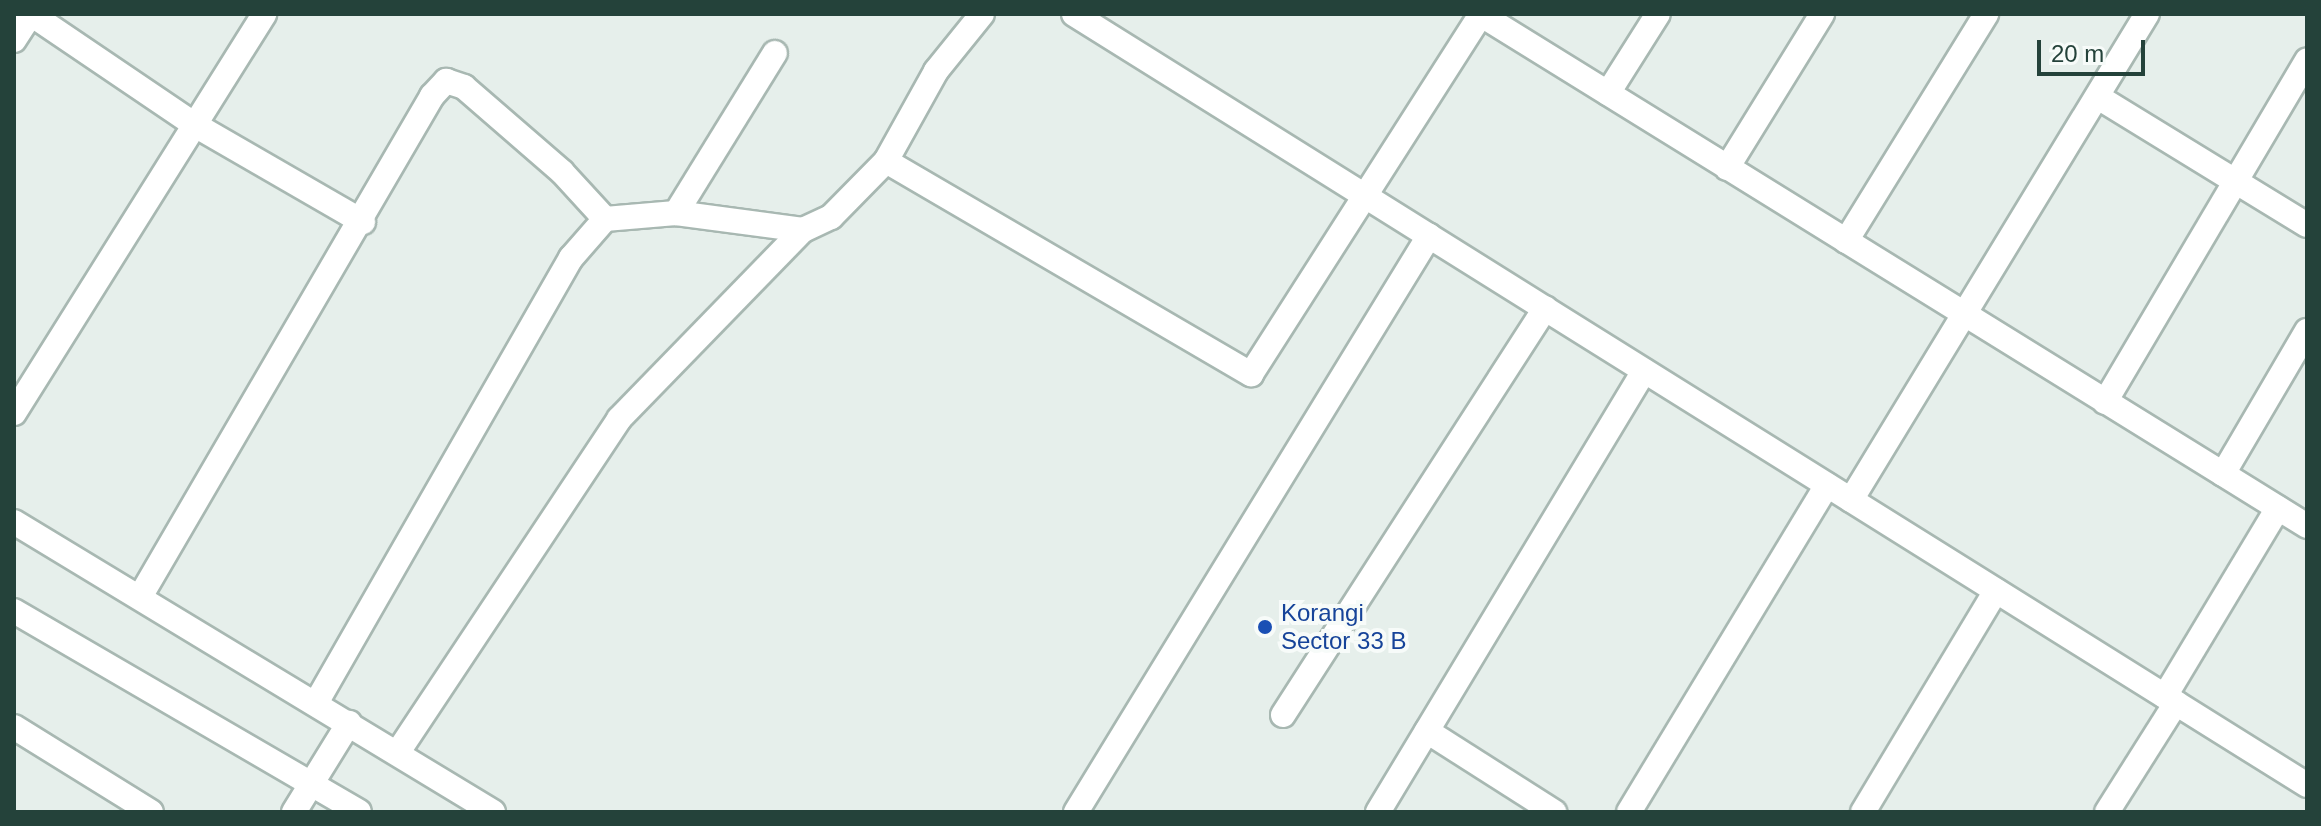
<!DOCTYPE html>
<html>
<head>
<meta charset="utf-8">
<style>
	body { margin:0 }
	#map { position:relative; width:2321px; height:826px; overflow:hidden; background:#e6efeb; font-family:Arial,sans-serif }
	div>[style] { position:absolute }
	.roads { filter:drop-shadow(2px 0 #a8b8b2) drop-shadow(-2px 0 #a8b8b2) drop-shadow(0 2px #a8b8b2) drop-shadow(0 -2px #a8b8b2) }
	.street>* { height:24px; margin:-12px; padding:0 12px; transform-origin:12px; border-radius:12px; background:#fff }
	.secondary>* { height:24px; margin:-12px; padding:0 12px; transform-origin:12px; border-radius:12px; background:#fff }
	.dots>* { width:22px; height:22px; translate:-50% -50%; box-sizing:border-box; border:4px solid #f7fbf9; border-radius:50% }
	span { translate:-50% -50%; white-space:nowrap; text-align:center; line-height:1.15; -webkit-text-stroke:8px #f7fbf9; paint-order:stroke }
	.transit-label { font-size:24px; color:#164399 }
	.left { translate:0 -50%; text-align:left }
	.frame { position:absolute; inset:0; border:16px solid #24423a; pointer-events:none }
	.scale { position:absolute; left:2037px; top:40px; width:108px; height:36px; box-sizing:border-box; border:4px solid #24423a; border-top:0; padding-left:10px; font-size:24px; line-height:28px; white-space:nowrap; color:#24423a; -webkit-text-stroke:6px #f7fbf9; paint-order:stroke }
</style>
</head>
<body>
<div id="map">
	<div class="roads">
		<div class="street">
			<div style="left:31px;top:14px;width:198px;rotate:34.1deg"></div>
			<div style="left:195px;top:125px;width:194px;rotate:30deg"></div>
			<div style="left:1480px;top:14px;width:973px;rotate:31.76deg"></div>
			<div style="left:14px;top:40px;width:31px;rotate:-57deg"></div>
			<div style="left:1608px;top:93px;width:93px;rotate:-57.7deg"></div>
			<div style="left:2098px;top:97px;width:245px;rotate:31.5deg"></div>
			<div style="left:886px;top:161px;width:103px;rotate:-60.9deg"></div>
			<div style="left:936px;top:71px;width:73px;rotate:-51.1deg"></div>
			<div style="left:1727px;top:168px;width:181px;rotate:-58.3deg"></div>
			<div style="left:676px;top:213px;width:188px;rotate:-58.3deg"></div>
			<div style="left:1846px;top:241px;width:267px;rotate:-58.3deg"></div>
			<div style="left:2105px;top:402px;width:397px;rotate:-59.4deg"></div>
			<div style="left:14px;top:413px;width:471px;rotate:-57.9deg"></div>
			<div style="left:2223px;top:474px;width:166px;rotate:-59.6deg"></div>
			<div style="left:140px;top:597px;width:580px;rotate:-59.76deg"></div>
			<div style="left:432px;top:96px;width:21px;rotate:-47deg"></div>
			<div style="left:446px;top:81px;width:19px;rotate:18deg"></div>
			<div style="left:464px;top:87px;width:130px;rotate:40.9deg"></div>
			<div style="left:562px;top:172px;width:64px;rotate:47.5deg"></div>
			<div style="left:14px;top:611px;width:399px;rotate:30.2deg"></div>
			<div style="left:2165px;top:696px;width:219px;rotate:-59deg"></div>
			<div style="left:316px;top:703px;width:513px;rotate:-60.19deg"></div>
			<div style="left:571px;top:258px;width:52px;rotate:-48.9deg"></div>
			<div style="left:605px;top:219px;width:71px;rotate:-4.8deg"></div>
			<div style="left:676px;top:213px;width:128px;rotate:7.6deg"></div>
			<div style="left:803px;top:230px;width:31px;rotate:-25deg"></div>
			<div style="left:831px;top:217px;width:78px;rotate:-45.5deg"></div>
			<div style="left:886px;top:161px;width:423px;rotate:30.3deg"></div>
			<div style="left:1251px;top:374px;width:427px;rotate:-57.4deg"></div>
			<div style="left:1283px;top:715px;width:484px;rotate:-57.2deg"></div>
			<div style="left:14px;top:727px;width:161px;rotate:31.8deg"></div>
			<div style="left:1427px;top:731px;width:151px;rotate:32.5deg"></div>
			<div style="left:398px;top:752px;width:400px;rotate:-56.4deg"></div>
			<div style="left:619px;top:419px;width:264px;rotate:-45.8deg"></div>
			<div style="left:294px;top:812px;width:105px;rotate:-58.3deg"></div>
			<div style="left:1076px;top:812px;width:676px;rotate:-58.5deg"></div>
			<div style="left:1378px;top:812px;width:515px;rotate:-58.9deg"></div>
			<div style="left:1629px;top:812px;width:382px;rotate:-58.8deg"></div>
			<div style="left:1863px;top:812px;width:258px;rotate:-59deg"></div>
			<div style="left:2107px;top:812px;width:129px;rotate:-57.7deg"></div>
		</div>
		<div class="secondary">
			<div style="left:1074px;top:14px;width:1454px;rotate:32.02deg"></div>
			<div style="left:1851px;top:500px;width:569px;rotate:-58.66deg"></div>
			<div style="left:14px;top:522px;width:560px;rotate:31.19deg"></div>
		</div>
	</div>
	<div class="dots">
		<div style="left:1265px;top:627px;background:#1a4fb4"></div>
	</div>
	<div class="transit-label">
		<span class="left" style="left:1281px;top:627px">Korangi<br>Sector 33 B</span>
	</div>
	<div class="frame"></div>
	<div class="scale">20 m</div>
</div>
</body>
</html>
